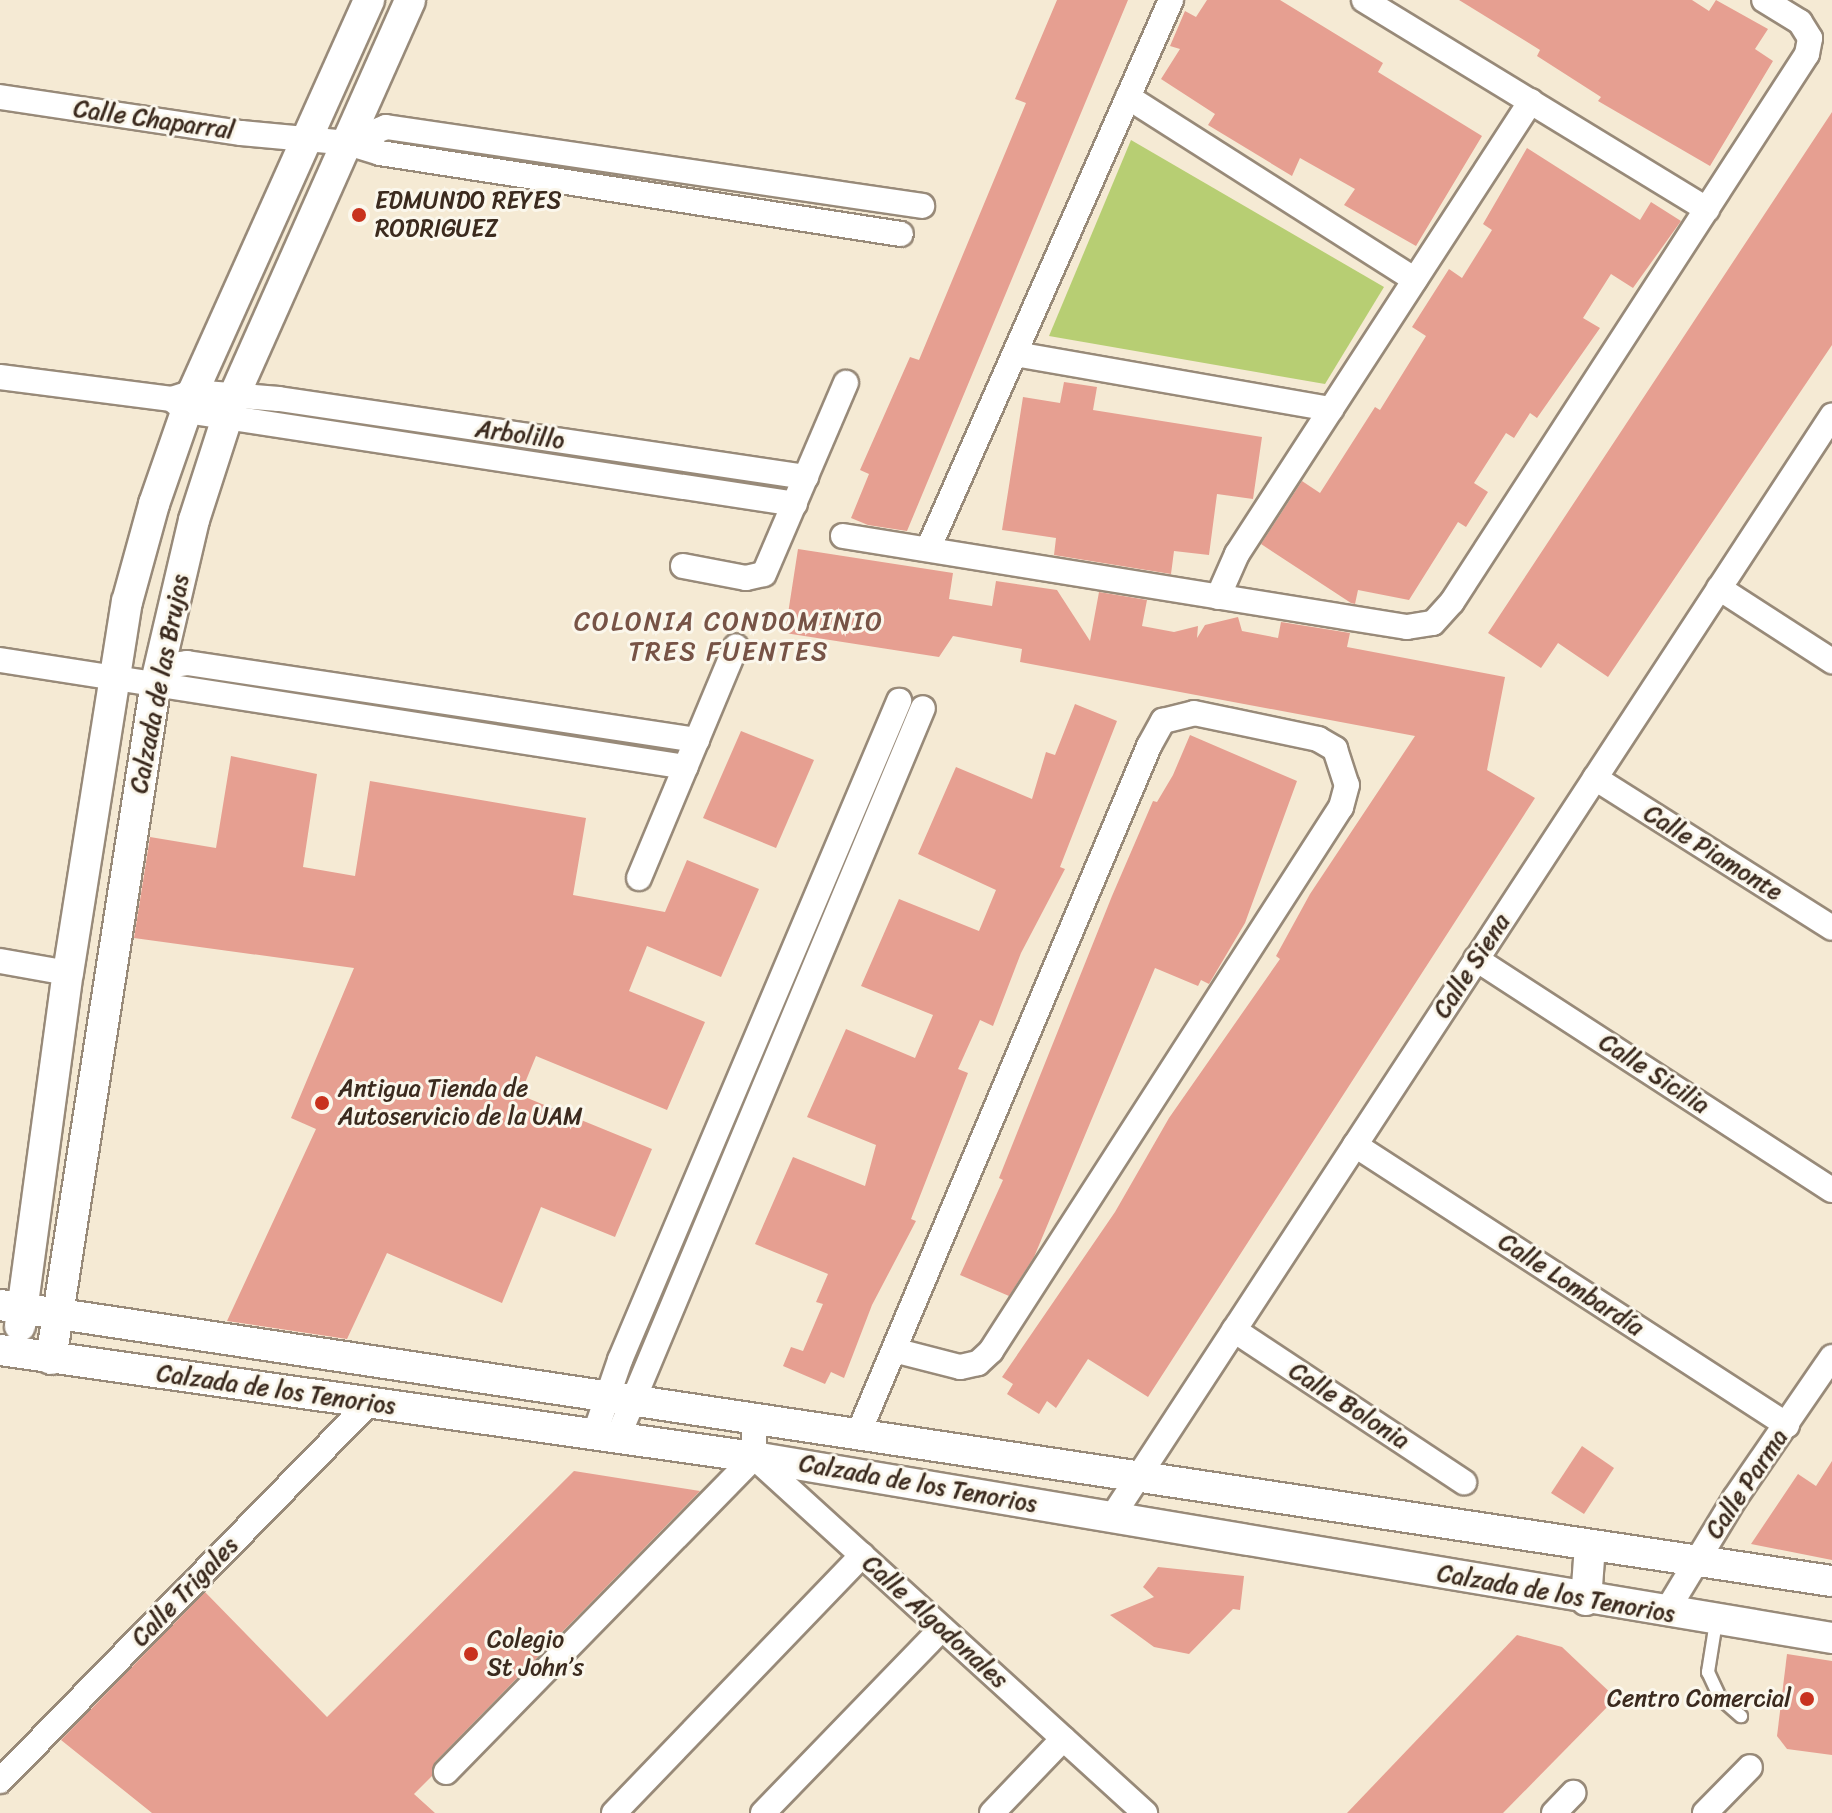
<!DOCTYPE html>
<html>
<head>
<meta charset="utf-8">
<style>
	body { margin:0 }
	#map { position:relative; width:1832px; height:1813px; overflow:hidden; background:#f5ead4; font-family:Sriracha,sans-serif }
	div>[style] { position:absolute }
	.green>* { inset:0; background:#b7ce73 }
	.building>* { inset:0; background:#e69f91 }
	.roads { filter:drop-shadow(2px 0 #988a79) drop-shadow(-2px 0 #988a79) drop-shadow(0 2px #988a79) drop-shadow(0 -2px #988a79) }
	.service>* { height:12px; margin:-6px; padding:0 6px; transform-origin:6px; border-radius:6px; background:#fff }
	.minor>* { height:24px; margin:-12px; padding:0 12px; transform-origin:12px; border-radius:12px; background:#fff }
	.tertiary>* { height:30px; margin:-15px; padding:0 15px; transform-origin:15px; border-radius:15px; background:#fff }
	.dots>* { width:22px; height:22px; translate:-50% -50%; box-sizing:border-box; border:4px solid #fbf7ec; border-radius:50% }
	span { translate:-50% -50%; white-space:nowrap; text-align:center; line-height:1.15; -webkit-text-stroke:6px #fbf7ec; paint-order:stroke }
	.street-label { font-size:24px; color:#3b2a1e }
	.poi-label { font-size:24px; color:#3b2a1e }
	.left { translate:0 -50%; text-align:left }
	.right { translate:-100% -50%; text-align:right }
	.neighbourhood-label { font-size:26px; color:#775346; letter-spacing:2px }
</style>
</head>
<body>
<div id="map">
	<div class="green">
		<div style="clip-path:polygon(1131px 140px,1384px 287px,1325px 384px,1049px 336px)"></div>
	</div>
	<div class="building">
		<div style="clip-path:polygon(1057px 0,1128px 0,907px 531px,868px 525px,851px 518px,869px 474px,860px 470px,910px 357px,919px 360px,1026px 103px,1015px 99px)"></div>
		<div style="clip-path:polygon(1207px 0,1280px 0,1383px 63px,1378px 72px,1482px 136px,1416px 246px,1344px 205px,1355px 189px,1300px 158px,1292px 176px,1208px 125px,1215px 114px,1161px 79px,1180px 49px,1170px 46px,1185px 11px,1196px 17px)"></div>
		<div style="clip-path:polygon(1459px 0,1692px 0,1709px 11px,1716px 0,1768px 29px,1755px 49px,1773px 61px,1710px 166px,1598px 101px,1601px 97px,1537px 56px,1540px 50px)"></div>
		<div style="clip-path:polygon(1832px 112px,1832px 345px,1608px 677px,1558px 643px,1541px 668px,1488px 633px)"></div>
		<div style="clip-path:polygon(1527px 148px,1640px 220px,1651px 202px,1681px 221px,1633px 288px,1611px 274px,1583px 318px,1600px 328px,1537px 418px,1530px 413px,1514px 438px,1506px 433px,1474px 483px,1488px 492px,1466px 527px,1458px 522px,1409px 600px,1358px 590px,1355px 604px,1351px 603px,1261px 544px,1302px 481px,1320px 493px,1375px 407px,1380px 410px,1426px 336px,1412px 327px,1449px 269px,1462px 278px,1492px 230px,1483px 224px)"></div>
		<div style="clip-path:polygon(1064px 382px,1097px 387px,1093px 410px,1262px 437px,1253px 499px,1217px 494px,1209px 555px,1174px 551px,1171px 574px,1054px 555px,1056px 538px,1002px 530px,1023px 397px,1060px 403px)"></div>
		<div style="clip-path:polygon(798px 549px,953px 573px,949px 599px,992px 606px,996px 581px,1057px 590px,1090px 641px,1099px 592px,1147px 600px,1142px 626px,1174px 632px,1198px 626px,1197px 638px,1205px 625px,1238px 617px,1242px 631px,1278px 638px,1281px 622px,1350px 633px,1347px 647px,1505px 677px,1487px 770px,1535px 798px,1148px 1397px,1088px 1359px,1056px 1408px,1047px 1401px,1039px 1414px,1007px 1394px,1013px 1384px,1002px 1377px,1115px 1212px,1169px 1118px,1280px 959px,1276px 956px,1310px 894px,1415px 736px,1020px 662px,1022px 649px,953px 636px,939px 657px,785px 633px)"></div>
		<div style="clip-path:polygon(1075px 704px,1117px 721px,1060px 867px,1065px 869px,1021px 953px,993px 1026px,980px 1020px,958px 1069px,968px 1073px,911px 1219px,916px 1221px,872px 1305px,844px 1378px,831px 1372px,825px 1384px,783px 1366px,791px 1347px,803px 1351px,823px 1304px,816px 1302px,828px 1274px,755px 1244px,793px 1157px,865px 1186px,876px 1145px,807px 1117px,846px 1029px,915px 1058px,933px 1015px,861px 986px,899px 899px,979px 931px,996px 890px,918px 854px,956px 767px,1032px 799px,1046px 752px,1055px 755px)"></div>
		<div style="clip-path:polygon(741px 731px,814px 760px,776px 848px,703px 818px)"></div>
		<div style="clip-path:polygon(1190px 735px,1297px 781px,1245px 923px,1209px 984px,1201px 980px,1198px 986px,1155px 968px,1034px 1257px,1009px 1296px,960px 1275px,1003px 1180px,999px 1178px,1112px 896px,1153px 801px,1157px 802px,1173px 775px)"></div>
		<div style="clip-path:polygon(231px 756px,317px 774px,303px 867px,355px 876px,370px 781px,586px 818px,573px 895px,665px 912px,687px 860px,759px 889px,721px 977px,647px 946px,629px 991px,705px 1022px,667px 1110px,536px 1056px,520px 1095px,652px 1149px,615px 1237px,541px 1207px,502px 1303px,387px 1253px,347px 1339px,227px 1321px,316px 1129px,291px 1118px,354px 968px,134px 938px,150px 837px,216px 848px)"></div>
		<div style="clip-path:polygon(1582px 1446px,1614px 1468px,1584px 1514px,1551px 1493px)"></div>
		<div style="clip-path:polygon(1832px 1461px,1832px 1560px,1751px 1544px,1798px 1474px,1816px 1486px)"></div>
		<div style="clip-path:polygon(574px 1471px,700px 1491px,435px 1762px,432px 1776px,414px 1794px,435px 1813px,152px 1813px,61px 1740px,205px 1592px,327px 1717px)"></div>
		<div style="clip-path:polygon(1158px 1567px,1244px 1576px,1240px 1610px,1233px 1609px,1189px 1654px,1154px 1647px,1110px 1615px,1154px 1597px,1143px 1587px)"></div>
		<div style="clip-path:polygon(1517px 1635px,1562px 1647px,1616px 1698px,1503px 1813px,1347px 1813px)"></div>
		<div style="clip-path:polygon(1787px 1654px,1832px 1661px,1832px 1755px,1787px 1749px,1777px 1736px)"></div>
	</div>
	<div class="roads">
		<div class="service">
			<div style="left:1716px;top:1622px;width:51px;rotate:99.1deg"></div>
			<div style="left:1708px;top:1672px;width:29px;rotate:65deg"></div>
			<div style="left:1720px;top:1698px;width:28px;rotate:41deg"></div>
		</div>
		<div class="minor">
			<div style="left:1364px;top:0;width:402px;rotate:31.4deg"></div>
			<div style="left:0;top:97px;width:244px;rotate:8.5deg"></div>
			<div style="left:241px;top:133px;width:107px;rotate:5.3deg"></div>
			<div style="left:348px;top:143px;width:34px;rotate:17deg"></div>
			<div style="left:380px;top:153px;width:527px;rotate:8.84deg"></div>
			<div style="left:1128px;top:97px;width:340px;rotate:32.5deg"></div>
			<div style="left:348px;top:143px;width:41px;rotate:-22.8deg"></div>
			<div style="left:386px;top:127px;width:542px;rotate:8.38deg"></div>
			<div style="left:1015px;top:354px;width:321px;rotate:9.9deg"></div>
			<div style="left:0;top:377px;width:173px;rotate:7.3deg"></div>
			<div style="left:172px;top:399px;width:22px;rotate:-18deg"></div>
			<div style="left:193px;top:392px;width:86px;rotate:4.7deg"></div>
			<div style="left:279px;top:399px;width:533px;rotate:8.42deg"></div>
			<div style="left:174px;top:401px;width:16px;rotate:40deg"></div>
			<div style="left:186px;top:411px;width:616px;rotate:8.68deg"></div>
			<div style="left:843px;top:536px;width:571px;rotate:9.17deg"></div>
			<div style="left:1407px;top:627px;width:26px;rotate:-9deg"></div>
			<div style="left:1433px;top:623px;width:28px;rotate:-48deg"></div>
			<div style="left:1452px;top:602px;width:653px;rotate:-57.06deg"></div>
			<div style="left:1807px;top:54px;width:16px;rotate:-79deg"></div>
			<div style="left:1810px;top:38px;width:19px;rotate:-122deg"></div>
			<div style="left:1800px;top:22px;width:42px;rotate:-148.6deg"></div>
			<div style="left:929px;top:547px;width:598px;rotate:-66.13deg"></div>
			<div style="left:683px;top:566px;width:64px;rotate:10.8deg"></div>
			<div style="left:746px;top:578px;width:18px;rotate:-13deg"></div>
			<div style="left:764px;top:574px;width:208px;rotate:-66.8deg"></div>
			<div style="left:1719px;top:588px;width:135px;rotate:32.9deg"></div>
			<div style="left:1218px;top:597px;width:47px;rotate:-66.2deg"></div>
			<div style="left:1237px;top:554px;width:540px;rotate:-57.02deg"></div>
			<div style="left:0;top:660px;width:694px;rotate:8.87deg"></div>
			<div style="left:156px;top:682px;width:24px;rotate:-45deg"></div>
			<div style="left:173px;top:665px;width:14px;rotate:-8deg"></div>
			<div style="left:187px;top:663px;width:516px;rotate:8.59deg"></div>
			<div style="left:1595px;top:778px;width:280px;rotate:32.3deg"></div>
			<div style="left:639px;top:878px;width:251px;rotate:-67.3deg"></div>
			<div style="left:1476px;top:959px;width:424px;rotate:33deg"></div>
			<div style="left:0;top:961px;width:69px;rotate:10deg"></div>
			<div style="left:1355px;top:1145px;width:515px;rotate:32.95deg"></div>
			<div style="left:1234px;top:1330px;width:276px;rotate:33.5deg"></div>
			<div style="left:754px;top:1417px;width:40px;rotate:90deg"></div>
			<div style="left:754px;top:1457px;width:529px;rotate:42.32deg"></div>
			<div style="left:859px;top:1432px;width:745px;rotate:-67.08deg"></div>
			<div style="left:1149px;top:746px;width:29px;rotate:-61deg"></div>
			<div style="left:1163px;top:721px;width:32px;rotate:-14deg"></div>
			<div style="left:1194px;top:713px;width:127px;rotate:11.8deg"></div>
			<div style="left:1318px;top:739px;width:20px;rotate:30deg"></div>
			<div style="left:1335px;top:749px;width:38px;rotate:72deg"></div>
			<div style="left:1347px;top:785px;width:23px;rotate:105deg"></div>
			<div style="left:1341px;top:807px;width:647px;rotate:122.76deg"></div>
			<div style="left:991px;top:1351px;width:18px;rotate:137deg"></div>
			<div style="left:978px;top:1363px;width:18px;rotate:167deg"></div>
			<div style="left:960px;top:1367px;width:68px;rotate:-165.6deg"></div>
			<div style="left:594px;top:1436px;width:80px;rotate:-71.1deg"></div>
			<div style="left:620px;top:1360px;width:716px;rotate:-67.05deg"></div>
			<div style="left:617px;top:1439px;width:792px;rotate:-67.29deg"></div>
			<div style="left:1112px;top:1517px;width:1316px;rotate:-56.82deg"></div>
			<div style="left:1666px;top:1612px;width:133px;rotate:-58.8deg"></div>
			<div style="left:1735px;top:1498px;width:171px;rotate:-55.5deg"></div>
			<div style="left:446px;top:1772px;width:441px;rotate:-45.6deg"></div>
			<div style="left:0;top:1781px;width:528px;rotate:-45.69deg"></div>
			<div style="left:614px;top:1813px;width:358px;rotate:-46.1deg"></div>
			<div style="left:763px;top:1813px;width:257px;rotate:-45.9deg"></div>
			<div style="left:992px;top:1813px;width:103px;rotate:-46.2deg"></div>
			<div style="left:1554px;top:1813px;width:28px;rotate:-46deg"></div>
			<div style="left:1705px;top:1813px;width:64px;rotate:-45.6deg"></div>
		</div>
		<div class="tertiary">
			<div style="left:0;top:1305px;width:1853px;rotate:8.57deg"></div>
			<div style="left:20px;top:1326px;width:356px;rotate:-82.3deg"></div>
			<div style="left:68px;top:973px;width:376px;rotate:-81deg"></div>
			<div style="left:127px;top:602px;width:102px;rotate:-74.6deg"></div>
			<div style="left:154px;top:504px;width:119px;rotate:-70.8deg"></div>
			<div style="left:193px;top:392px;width:430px;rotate:-65.8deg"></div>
			<div style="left:0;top:1350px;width:762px;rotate:8.08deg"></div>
			<div style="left:754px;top:1457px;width:1093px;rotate:9.53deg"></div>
			<div style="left:51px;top:1359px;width:685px;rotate:-81.18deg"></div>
			<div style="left:156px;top:682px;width:166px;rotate:-76.8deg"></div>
			<div style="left:194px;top:520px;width:130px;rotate:-72.1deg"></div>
			<div style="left:234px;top:396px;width:433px;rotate:-66deg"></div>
			<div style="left:1586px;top:1600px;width:55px;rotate:-85.8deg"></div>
		</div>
	</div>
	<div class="dots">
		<div style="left:359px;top:215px;background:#c8321e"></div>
		<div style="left:322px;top:1103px;background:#c8321e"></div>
		<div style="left:471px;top:1654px;background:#c8321e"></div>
		<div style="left:1807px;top:1699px;background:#c8321e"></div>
	</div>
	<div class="street-label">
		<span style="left:154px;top:120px;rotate:8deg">Calle Chaparral</span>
		<span style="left:520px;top:435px;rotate:8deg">Arbolillo</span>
		<span style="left:160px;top:684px;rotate:-79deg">Calzada de las Brujas</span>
		<span style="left:1713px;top:853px;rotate:32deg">Calle Piamonte</span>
		<span style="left:1472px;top:966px;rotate:-57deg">Calle Siena</span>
		<span style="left:1654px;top:1074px;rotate:33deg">Calle Sicilia</span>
		<span style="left:1571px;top:1285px;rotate:33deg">Calle Lombardía</span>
		<span style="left:276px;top:1390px;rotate:8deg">Calzada de los Tenorios</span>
		<span style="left:1349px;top:1406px;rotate:33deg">Calle Bolonia</span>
		<span style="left:918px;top:1484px;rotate:10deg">Calzada de los Tenorios</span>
		<span style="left:1747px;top:1484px;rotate:-56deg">Calle Parma</span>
		<span style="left:185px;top:1592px;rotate:-46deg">Calle Trigales</span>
		<span style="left:1556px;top:1594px;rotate:10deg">Calzada de los Tenorios</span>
		<span style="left:935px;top:1622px;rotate:42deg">Calle Algodonales</span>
	</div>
	<div class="poi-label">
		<span class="left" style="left:375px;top:215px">EDMUNDO REYES<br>RODRIGUEZ</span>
		<span class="left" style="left:338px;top:1103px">Antigua Tienda de<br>Autoservicio de la UAM</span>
		<span class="left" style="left:487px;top:1654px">Colegio<br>St John’s</span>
		<span class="right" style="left:1791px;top:1699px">Centro Comercial</span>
	</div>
	<div class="neighbourhood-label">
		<span style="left:729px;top:637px">COLONIA CONDOMINIO<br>TRES FUENTES</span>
	</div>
</div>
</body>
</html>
